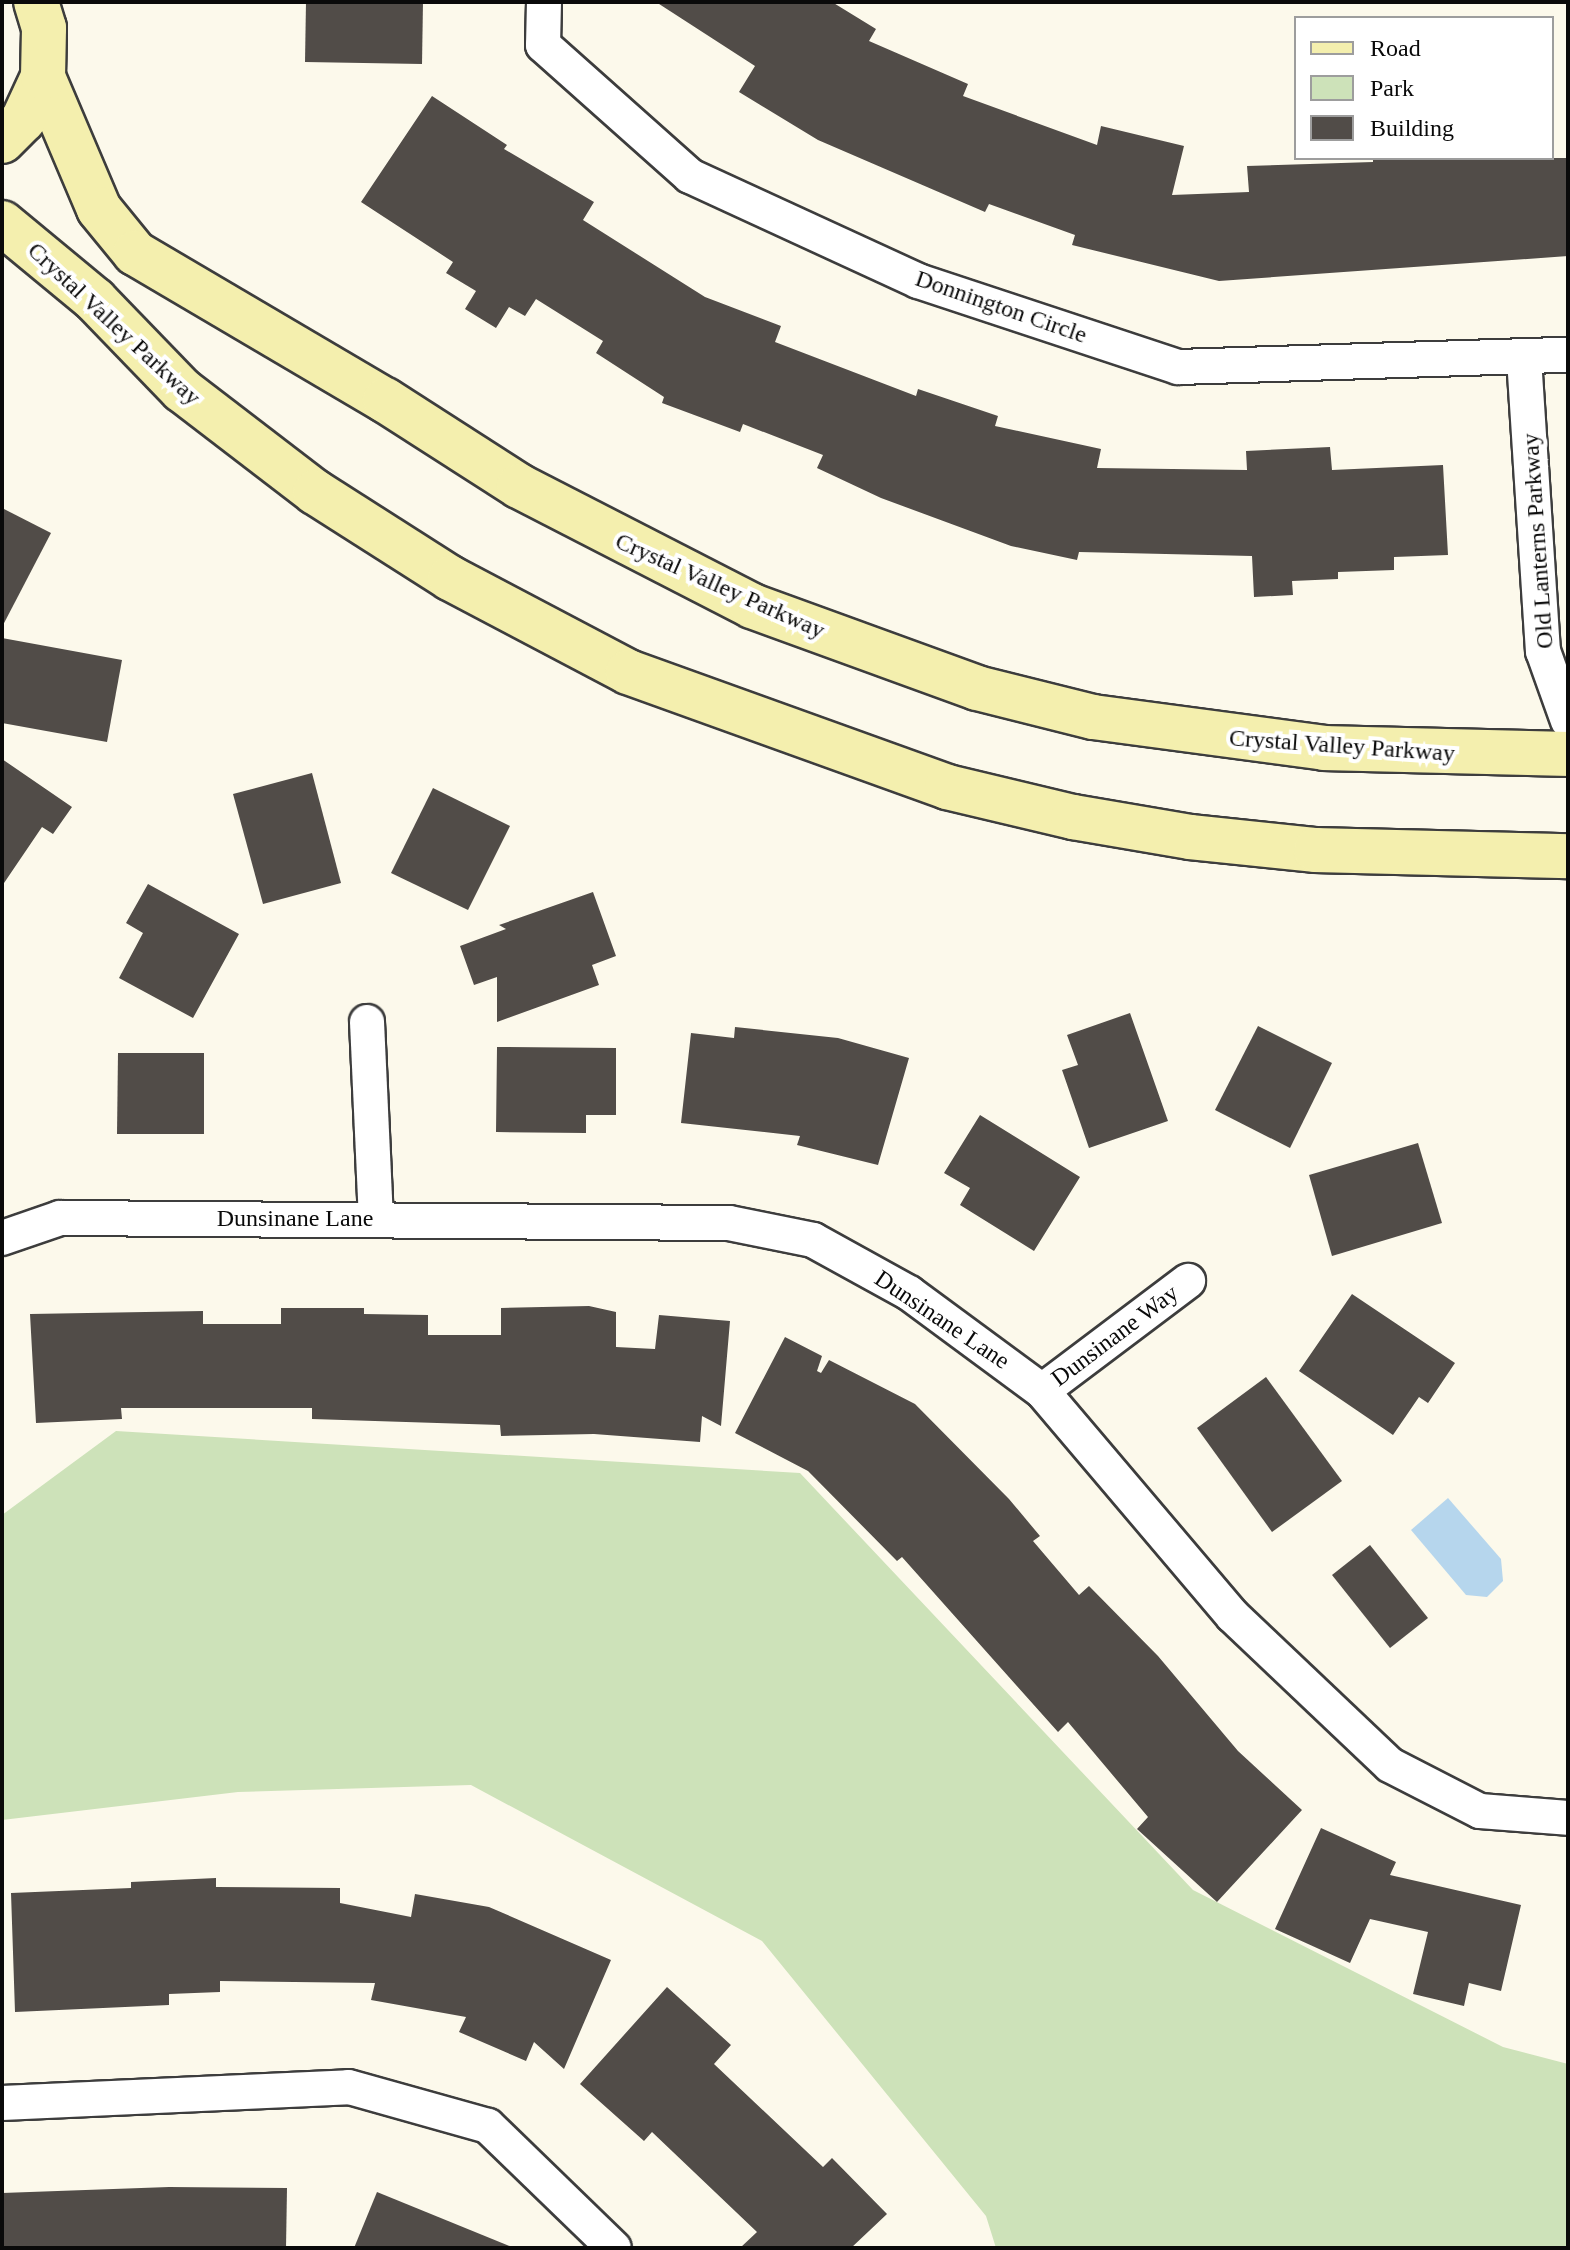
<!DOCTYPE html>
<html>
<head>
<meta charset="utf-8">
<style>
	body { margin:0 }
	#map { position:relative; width:1570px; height:2250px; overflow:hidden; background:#fcf9eb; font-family:"Times New Roman",serif }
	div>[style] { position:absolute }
	.green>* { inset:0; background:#cde2b9 }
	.water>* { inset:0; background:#b6d6ed }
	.building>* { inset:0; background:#514c48 }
	.roads { filter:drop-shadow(2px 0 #3d3d3d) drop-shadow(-2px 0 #3d3d3d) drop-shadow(0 2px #3d3d3d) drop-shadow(0 -2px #3d3d3d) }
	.street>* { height:34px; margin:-17px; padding:0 17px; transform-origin:17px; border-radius:17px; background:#fff }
	.secondary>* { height:44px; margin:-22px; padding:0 22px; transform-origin:22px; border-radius:22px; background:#f4efae }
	span { translate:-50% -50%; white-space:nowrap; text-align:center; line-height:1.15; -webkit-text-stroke:8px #fff; paint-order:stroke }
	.street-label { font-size:24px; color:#0a0a0a }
	.frame { position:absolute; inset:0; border:4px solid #0a0a0a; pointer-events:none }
	.legend { position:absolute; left:1294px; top:16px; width:260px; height:144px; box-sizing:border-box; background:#fff; border:2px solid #9d9d9d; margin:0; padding:10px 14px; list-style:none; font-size:24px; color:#0a0a0a }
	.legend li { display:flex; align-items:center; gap:16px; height:40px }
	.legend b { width:40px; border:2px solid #9d9d9d }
</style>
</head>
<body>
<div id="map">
	<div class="green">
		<div style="clip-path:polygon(116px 1431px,800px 1473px,1193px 1890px,1503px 2047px,1568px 2064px,1568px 2248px,996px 2248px,986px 2216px,762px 1941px,471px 1785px,238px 1792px,2px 1820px,2px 1515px)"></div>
	</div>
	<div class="water">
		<div style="clip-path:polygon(1448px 1498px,1501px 1559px,1503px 1581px,1487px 1597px,1466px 1595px,1411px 1530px)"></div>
	</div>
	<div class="building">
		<div style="clip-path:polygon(306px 2px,423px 2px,422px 64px,305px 62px)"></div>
		<div style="clip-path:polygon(656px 2px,832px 2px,876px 29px,869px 41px,968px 84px,963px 96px,1097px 145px,1101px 126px,1184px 146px,1172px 195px,1249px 192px,1247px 166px,1373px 162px,1373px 158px,1568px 158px,1568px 256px,1219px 281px,1072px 245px,1075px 235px,989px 204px,985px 212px,818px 140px,739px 92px,755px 66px)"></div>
		<div style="clip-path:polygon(432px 96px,507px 145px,504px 149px,594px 202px,583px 220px,705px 297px,781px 326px,775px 342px,916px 396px,918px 389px,998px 416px,995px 426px,1101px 449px,1097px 468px,1247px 470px,1246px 451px,1330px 447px,1332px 470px,1443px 465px,1448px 555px,1394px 557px,1394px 570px,1338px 572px,1338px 579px,1292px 581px,1293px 595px,1254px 597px,1252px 556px,1079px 552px,1077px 560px,1011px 546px,881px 498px,817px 468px,823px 455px,743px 424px,740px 432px,662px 403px,664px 397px,596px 353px,603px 341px,536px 299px,525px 316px,509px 307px,496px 328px,465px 309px,476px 291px,446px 273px,453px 262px,361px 202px)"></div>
		<div style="clip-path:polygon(2px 508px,51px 533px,2px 627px)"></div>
		<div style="clip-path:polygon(2px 638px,122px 660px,107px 742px,2px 723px)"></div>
		<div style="clip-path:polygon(2px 759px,72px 807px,53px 834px,42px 827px,2px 886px)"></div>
		<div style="clip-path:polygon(312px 773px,341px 883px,263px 904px,233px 794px)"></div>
		<div style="clip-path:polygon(433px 788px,510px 826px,468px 910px,391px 873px)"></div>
		<div style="clip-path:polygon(148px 884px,239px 934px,193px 1018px,119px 978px,143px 933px,126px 923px)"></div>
		<div style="clip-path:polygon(593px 892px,616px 956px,592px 965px,599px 985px,497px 1022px,497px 977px,474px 985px,460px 946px,506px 929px,499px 925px)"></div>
		<div style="clip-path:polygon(1130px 1013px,1168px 1121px,1089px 1148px,1062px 1070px,1078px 1065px,1067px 1035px)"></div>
		<div style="clip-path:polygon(1258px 1026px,1332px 1063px,1290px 1148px,1215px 1110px)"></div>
		<div style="clip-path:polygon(735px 1027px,838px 1038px,909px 1058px,878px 1165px,797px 1145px,800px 1136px,681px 1123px,691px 1033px,734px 1038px)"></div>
		<div style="clip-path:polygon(497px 1047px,616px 1048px,616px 1115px,586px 1115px,586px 1133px,496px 1132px)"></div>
		<div style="clip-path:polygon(118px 1053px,204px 1053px,204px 1134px,117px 1134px)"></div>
		<div style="clip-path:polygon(980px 1115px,1080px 1177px,1034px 1251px,960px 1205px,970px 1188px,944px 1173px)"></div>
		<div style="clip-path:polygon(1418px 1143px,1442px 1223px,1332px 1256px,1309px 1175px)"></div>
		<div style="clip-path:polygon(1352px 1294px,1455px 1363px,1428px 1403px,1419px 1397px,1393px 1435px,1299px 1371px)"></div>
		<div style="clip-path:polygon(589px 1306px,616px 1312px,616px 1347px,655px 1349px,659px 1315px,730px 1321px,721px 1426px,702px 1416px,700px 1442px,594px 1434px,501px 1436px,500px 1425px,312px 1419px,312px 1408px,121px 1408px,122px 1419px,36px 1423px,30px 1314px,203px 1311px,203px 1324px,281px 1324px,281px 1308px,364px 1308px,364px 1314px,428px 1315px,428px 1335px,501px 1335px,501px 1308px)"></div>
		<div style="clip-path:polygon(785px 1337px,822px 1356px,817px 1371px,821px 1373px,829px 1360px,915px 1404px,1009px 1499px,1040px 1536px,1033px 1541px,1079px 1595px,1089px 1586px,1158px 1656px,1238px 1751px,1302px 1810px,1217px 1902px,1137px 1829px,1148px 1817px,1068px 1722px,1058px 1732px,902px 1557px,897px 1561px,808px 1471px,735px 1433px)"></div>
		<div style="clip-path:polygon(1266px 1377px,1342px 1481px,1272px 1532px,1197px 1428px)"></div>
		<div style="clip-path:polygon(1370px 1545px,1428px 1618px,1390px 1648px,1332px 1575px)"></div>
		<div style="clip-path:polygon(1321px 1828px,1396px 1862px,1390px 1875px,1521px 1905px,1501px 1991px,1469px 1983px,1464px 2006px,1413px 1994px,1428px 1932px,1370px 1919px,1350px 1963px,1275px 1929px)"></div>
		<div style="clip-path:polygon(216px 1878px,216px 1887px,340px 1888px,340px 1903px,411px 1917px,415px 1894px,489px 1907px,611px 1960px,564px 2069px,534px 2042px,526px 2061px,459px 2032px,466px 2017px,371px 2000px,375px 1983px,220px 1981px,220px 1992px,169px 1994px,169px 2005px,15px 2012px,11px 1893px,131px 1888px,131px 1882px)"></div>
		<div style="clip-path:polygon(667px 1987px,731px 2045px,714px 2064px,823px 2167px,832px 2158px,887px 2214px,851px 2248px,740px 2248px,757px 2232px,652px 2132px,644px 2141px,580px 2084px)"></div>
		<div style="clip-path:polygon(169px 2187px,287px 2188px,286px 2248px,2px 2248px,2px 2193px)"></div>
		<div style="clip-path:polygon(377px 2192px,512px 2247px,512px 2248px,354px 2248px)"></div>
	</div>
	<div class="roads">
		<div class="street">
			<div style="left:544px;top:2px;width:43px;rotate:91.3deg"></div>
			<div style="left:543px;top:45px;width:197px;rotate:41.7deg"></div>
			<div style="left:690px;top:176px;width:251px;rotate:24.7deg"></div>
			<div style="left:918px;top:281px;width:274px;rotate:18.3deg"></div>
			<div style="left:1178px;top:367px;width:390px;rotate:-1.8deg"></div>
			<div style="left:1524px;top:358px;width:294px;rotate:86.3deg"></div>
			<div style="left:1543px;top:651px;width:74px;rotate:70.3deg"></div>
			<div style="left:367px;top:1022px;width:197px;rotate:87.4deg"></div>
			<div style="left:2px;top:1238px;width:61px;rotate:-19deg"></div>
			<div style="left:60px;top:1218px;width:669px;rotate:0.43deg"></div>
			<div style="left:729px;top:1223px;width:86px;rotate:11.4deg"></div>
			<div style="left:813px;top:1240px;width:110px;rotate:28.9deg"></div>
			<div style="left:909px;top:1293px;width:165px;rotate:36.4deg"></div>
			<div style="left:1042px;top:1391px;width:295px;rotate:49.7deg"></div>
			<div style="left:1233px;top:1616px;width:216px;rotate:43.5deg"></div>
			<div style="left:1390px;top:1765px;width:101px;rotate:27.1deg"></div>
			<div style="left:1480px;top:1811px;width:88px;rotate:4.5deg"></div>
			<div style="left:1042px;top:1391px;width:183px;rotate:-37deg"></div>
			<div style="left:2px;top:2103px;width:347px;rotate:-2.6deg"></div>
			<div style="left:349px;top:2087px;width:144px;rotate:15.7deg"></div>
			<div style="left:488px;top:2126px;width:175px;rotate:44.1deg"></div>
		</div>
		<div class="secondary">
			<div style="left:43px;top:77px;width:143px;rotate:67deg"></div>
			<div style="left:99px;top:209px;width:57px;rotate:50.7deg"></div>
			<div style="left:135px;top:253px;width:290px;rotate:30.5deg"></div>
			<div style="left:385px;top:400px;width:159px;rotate:32.7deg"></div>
			<div style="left:519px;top:486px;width:262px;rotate:27.2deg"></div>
			<div style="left:752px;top:606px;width:239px;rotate:20deg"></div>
			<div style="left:977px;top:688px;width:120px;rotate:14deg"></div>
			<div style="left:1093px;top:717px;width:233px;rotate:7.6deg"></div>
			<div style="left:1324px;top:748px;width:244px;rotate:1.4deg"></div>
			<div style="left:2px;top:141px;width:30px;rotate:-45deg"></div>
			<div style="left:23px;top:120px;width:47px;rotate:-65.1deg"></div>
			<div style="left:43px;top:77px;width:49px;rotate:-88.8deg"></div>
			<div style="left:44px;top:28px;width:27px;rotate:-107deg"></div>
			<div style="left:2px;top:223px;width:121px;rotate:39.6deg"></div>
			<div style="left:95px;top:300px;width:125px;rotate:46deg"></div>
			<div style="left:182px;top:390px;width:168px;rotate:37.5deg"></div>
			<div style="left:315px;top:492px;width:160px;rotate:32.5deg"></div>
			<div style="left:450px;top:578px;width:201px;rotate:27.8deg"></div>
			<div style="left:628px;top:672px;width:339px;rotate:19.8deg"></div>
			<div style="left:947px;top:787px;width:130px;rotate:13.4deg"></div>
			<div style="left:1073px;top:817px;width:119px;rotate:9.7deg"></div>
			<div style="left:1190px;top:837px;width:127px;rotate:5.9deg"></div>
			<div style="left:1316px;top:850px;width:252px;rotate:1.4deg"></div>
		</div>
	</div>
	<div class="street-label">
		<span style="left:1001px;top:307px;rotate:19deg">Donnington Circle</span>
		<span style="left:114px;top:324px;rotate:43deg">Crystal Valley Parkway</span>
		<span style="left:1538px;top:541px;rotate:-94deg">Old Lanterns Parkway</span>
		<span style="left:720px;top:586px;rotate:24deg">Crystal Valley Parkway</span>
		<span style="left:1342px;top:746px;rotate:4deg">Crystal Valley Parkway</span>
		<span style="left:295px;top:1219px">Dunsinane Lane</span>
		<span style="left:942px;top:1320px;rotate:34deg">Dunsinane Lane</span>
		<span style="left:1115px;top:1336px;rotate:-37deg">Dunsinane Way</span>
	</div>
	<div class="frame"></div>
	<ul class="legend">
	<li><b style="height:10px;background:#f4efae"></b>Road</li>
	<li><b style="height:22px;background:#cde2b9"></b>Park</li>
	<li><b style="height:22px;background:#514c48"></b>Building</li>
	</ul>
</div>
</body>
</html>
